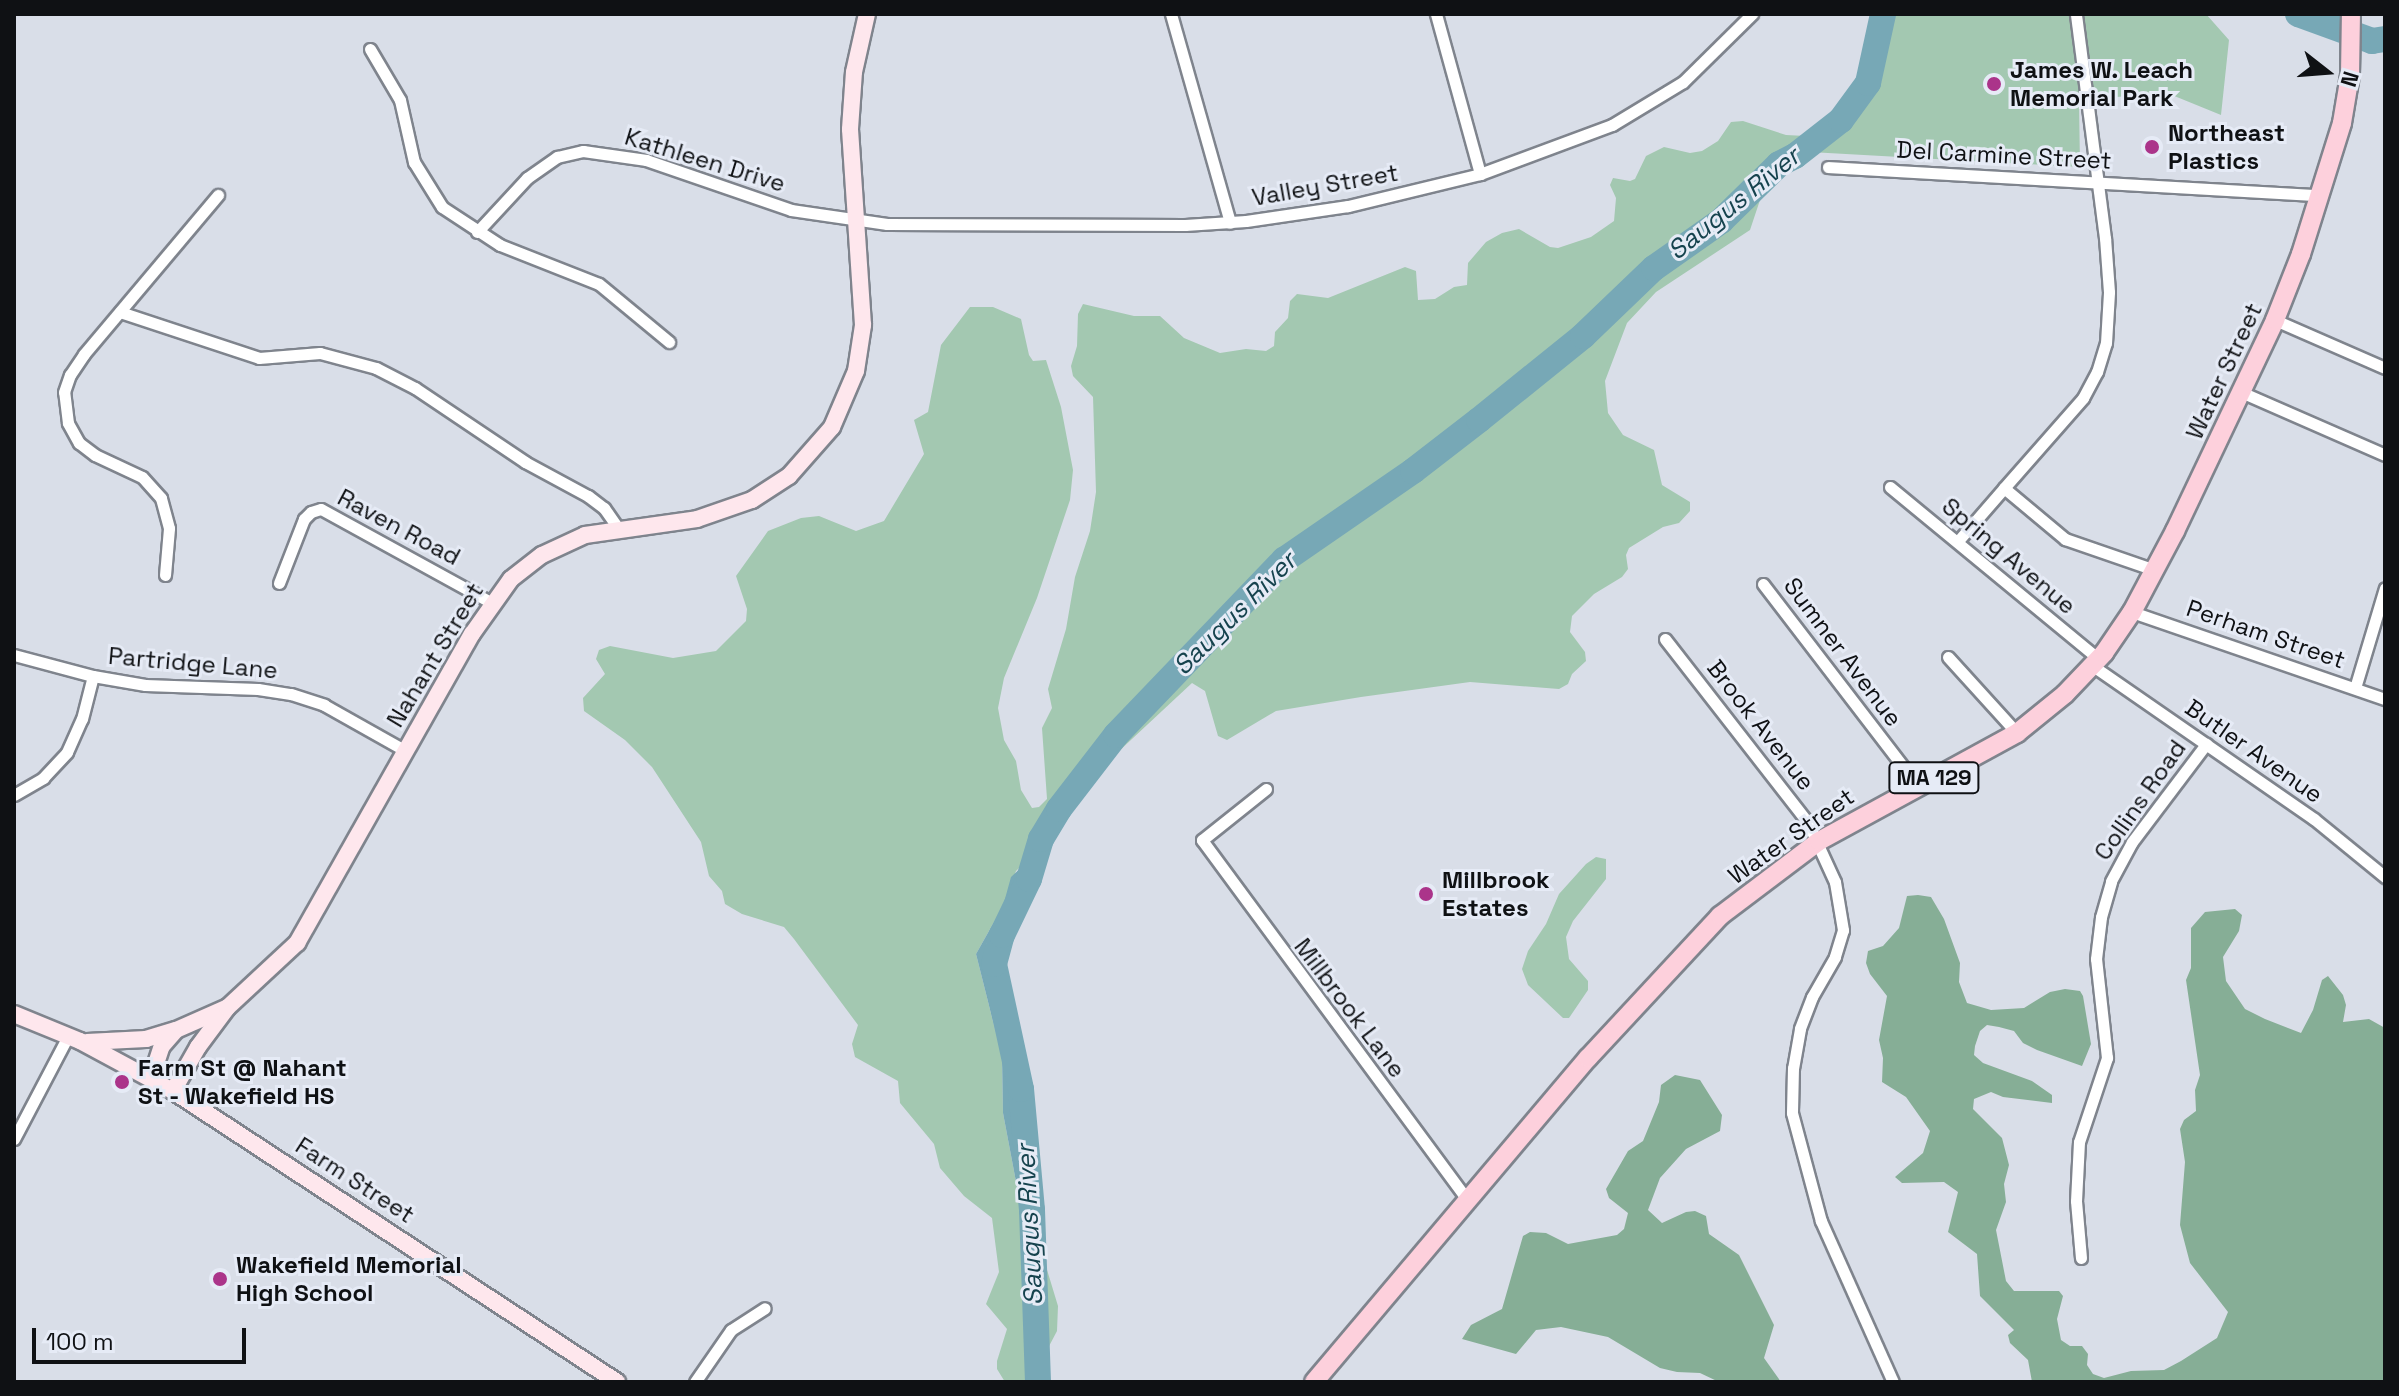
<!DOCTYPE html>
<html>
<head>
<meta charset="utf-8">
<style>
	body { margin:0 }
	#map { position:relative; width:2399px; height:1396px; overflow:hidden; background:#d9dee8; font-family:"Space Grotesk",sans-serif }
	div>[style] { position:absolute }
	.green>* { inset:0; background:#a3c8b1 }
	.forest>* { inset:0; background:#86ae96 }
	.water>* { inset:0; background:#77a8b6 }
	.river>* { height:26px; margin:-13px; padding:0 13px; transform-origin:13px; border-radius:13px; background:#77a8b6 }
	.roads { filter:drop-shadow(2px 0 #7f848d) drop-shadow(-2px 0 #7f848d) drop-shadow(0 2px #7f848d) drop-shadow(0 -2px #7f848d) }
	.street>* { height:11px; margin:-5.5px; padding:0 5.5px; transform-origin:5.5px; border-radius:5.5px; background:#fff }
	.secondary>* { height:16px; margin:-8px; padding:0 8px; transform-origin:8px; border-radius:8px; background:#fee7ed }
	.primary>* { height:18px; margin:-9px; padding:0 9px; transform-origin:9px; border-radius:9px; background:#fdd0dc }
	.dots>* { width:22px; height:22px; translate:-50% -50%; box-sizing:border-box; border:4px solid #e6ebf6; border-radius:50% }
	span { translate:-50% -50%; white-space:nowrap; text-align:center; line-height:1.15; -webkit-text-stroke:6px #e6ebf6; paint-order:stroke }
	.shield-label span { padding:2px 6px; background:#e6ebf6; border:2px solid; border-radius:6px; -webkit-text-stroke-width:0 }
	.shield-label { font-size:22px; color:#0f1114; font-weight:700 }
	.poi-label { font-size:24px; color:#0f1114; font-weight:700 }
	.left { translate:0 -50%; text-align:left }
	.street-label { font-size:24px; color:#0f1114 }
	.water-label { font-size:26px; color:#16434e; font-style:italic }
	.frame { position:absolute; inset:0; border:16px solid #0f1114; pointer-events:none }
	.north { position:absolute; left:2287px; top:32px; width:80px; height:80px; -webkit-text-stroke:6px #e6ebf6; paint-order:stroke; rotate:107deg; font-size:22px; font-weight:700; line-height:32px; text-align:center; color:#0f1114 }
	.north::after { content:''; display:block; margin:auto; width:28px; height:36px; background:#0f1114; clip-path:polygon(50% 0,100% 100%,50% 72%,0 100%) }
	.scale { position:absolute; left:32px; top:1328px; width:214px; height:36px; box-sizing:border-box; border:4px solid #0f1114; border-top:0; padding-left:10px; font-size:24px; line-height:28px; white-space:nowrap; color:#0f1114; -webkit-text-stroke:6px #e6ebf6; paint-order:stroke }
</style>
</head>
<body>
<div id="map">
	<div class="green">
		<div style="clip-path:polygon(1883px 14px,2206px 14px,2229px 40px,2221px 115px,2167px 93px,2079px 100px,2080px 167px,1810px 152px,1761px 197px,1750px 230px,1656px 292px,1627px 323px,1605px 381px,1608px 413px,1623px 435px,1654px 450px,1662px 485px,1690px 502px,1690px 511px,1679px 523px,1663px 527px,1629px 548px,1626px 555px,1628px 569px,1622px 577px,1594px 594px,1572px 616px,1570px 632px,1585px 652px,1586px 661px,1572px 674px,1568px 684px,1559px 689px,1470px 682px,1361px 697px,1276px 711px,1227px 740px,1218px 736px,1205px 691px,1192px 683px,1043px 822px,1030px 857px,1016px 871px,1003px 906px,976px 954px,1002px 1057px,1003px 1113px,1017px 1187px,1027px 1226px,1041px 1250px,1058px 1306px,1057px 1331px,1047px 1350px,1039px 1382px,1005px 1382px,997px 1369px,997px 1361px,1007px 1329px,986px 1304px,999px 1272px,992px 1218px,964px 1196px,940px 1168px,934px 1144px,900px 1103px,898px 1081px,855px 1057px,852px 1044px,858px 1025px,794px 939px,784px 927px,742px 914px,725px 904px,722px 891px,709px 876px,701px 842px,652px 767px,625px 740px,584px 711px,583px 698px,605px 674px,596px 659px,599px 650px,610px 646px,673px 658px,716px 651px,746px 621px,747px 609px,736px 576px,768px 531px,801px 518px,819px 516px,856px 531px,884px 521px,924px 454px,914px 420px,928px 412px,941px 345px,970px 307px,993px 307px,1021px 319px,1029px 355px,1033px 361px,1046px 360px,1061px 407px,1073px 470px,1070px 500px,1037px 598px,1004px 678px,998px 708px,1004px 740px,1016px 761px,1021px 790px,1032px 808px,1039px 807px,1047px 799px,1042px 728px,1052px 708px,1048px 689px,1066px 629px,1075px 577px,1090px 531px,1096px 492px,1093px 397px,1073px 376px,1071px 366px,1077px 346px,1078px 314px,1083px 304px,1134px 316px,1160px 316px,1184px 338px,1220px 353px,1246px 349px,1266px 351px,1274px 346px,1275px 332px,1288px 318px,1290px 301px,1297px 294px,1328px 298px,1405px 267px,1416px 271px,1418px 300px,1435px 299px,1454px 287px,1467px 285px,1468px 263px,1486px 242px,1502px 233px,1519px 229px,1550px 247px,1558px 248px,1591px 237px,1614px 221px,1616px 198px,1610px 185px,1613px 178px,1630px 181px,1635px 179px,1646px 156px,1664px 147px,1690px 153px,1702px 151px,1718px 141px,1731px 122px,1743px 121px,1786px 135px,1806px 136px,1813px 143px,1841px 120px,1868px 83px)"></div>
		<div style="clip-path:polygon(1596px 857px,1606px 859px,1606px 879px,1573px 921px,1566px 937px,1569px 959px,1588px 981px,1588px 990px,1569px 1018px,1563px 1018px,1528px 985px,1522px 969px,1528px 951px,1546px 924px,1559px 894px,1586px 864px)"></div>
	</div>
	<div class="forest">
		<div style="clip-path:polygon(1918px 895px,1931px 897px,1944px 919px,1960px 963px,1959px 982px,1967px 1003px,1991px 1010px,2024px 1008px,2050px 992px,2065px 989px,2080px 991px,2083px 996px,2091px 1044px,2082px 1066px,2037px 1050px,2023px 1043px,2014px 1031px,1999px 1027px,1987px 1025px,1980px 1031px,1975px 1046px,1974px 1055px,1983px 1063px,2032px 1081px,2052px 1095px,2052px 1103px,2003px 1097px,1991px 1092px,1974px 1099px,1973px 1109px,2002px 1138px,2009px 1165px,2004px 1184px,2006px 1202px,1996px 1230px,2006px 1281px,2014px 1291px,2059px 1291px,2063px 1296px,2057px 1319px,2061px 1340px,2070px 1346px,2082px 1346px,2088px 1354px,2087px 1365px,2093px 1374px,2104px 1378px,2131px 1371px,2164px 1370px,2181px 1361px,2217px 1338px,2228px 1312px,2190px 1263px,2180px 1225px,2185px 1162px,2180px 1129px,2184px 1120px,2196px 1111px,2195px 1090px,2200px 1075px,2186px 980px,2191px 968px,2191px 928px,2205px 912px,2235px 909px,2242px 915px,2239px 931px,2223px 957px,2226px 981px,2245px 1009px,2265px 1019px,2301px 1033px,2313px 1010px,2322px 980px,2328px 976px,2343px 995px,2346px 1005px,2343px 1022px,2369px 1019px,2385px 1028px,2385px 1382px,2032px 1382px,2028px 1360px,2010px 1343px,2008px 1335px,2014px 1330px,1980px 1296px,1977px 1254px,1948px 1232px,1958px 1192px,1944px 1182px,1902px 1183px,1895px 1177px,1923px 1153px,1930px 1131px,1906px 1097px,1882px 1082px,1883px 1058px,1879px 1040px,1887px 996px,1870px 974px,1866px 963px,1868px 951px,1883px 946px,1899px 928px,1907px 896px)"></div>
		<div style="clip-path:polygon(1675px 1075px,1700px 1080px,1722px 1115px,1720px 1131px,1686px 1149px,1660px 1178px,1648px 1210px,1662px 1223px,1686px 1212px,1695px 1211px,1706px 1216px,1709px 1234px,1739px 1255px,1774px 1325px,1764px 1358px,1781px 1382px,1719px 1382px,1700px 1373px,1677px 1372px,1660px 1368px,1608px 1337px,1561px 1327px,1536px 1330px,1516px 1354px,1462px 1339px,1471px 1325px,1502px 1309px,1523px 1236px,1530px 1232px,1546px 1233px,1568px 1244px,1617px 1235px,1624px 1229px,1628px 1213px,1609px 1198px,1606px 1189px,1628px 1151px,1643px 1141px,1659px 1102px,1661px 1085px)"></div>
	</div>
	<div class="water">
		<div style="clip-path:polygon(1026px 863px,1009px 913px,986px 944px,988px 988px,1017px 1096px,1029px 1224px,1041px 1250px,1027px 1226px,1017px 1187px,1003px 1113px,1002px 1057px,976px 954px,1003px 906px,1011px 877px)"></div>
	</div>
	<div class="river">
		<div style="left:2298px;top:14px;width:79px;rotate:20deg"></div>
		<div style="left:2372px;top:41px;width:13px;rotate:-9deg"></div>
		<div style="left:1038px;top:1382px;width:172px;rotate:-92deg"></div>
		<div style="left:1032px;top:1210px;width:121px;rotate:-95.2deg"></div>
		<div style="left:1021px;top:1089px;width:128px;rotate:-102.2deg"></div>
		<div style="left:994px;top:964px;width:30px;rotate:-75deg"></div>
		<div style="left:1002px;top:935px;width:62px;rotate:-64.3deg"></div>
		<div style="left:1029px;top:879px;width:42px;rotate:-73.3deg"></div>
		<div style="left:1041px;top:839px;width:35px;rotate:-59deg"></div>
		<div style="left:1059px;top:809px;width:93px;rotate:-52.4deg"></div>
		<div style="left:1116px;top:735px;width:243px;rotate:-46.2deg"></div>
		<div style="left:1284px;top:560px;width:157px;rotate:-34.6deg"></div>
		<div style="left:1413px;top:471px;width:83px;rotate:-37.7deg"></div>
		<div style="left:1479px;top:420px;width:134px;rotate:-38.9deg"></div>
		<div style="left:1583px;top:336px;width:98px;rotate:-43.8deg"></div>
		<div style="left:1654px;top:268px;width:82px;rotate:-35deg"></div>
		<div style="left:1721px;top:221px;width:81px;rotate:-44.5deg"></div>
		<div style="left:1779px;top:164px;width:18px;rotate:-27deg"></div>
		<div style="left:1795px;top:156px;width:58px;rotate:-38deg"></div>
		<div style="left:1841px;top:120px;width:46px;rotate:-53.9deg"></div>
		<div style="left:1868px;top:83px;width:71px;rotate:-77.7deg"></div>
	</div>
	<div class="roads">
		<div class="street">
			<div style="left:1171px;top:14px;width:217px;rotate:74.2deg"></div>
			<div style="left:1436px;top:14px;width:166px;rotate:74.6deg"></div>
			<div style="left:370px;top:49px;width:59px;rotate:59.5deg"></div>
			<div style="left:400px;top:100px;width:64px;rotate:77.3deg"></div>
			<div style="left:414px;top:162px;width:53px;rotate:58.1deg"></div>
			<div style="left:442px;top:207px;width:69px;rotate:33.2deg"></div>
			<div style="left:500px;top:245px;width:106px;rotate:21.5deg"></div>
			<div style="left:599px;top:284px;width:91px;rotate:39.6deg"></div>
			<div style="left:1828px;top:167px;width:494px;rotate:3.3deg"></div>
			<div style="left:477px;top:232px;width:74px;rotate:-47.2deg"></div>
			<div style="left:527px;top:178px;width:37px;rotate:-35deg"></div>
			<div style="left:557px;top:157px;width:27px;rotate:-13deg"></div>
			<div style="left:583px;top:151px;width:64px;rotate:8.1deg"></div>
			<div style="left:646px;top:160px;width:153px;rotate:19deg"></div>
			<div style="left:791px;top:210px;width:97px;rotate:8.3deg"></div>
			<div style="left:887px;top:224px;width:298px;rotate:0.2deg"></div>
			<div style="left:1185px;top:225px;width:61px;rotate:-3.8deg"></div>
			<div style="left:1246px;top:221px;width:103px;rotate:-8.4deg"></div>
			<div style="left:1348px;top:206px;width:136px;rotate:-13.6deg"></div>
			<div style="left:1480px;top:174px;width:141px;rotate:-20.4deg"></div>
			<div style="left:1612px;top:125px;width:83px;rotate:-31.2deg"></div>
			<div style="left:1683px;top:82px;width:97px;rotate:-44.6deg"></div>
			<div style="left:120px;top:312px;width:146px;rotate:18.3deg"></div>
			<div style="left:259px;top:358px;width:61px;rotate:-4.7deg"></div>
			<div style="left:320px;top:353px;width:58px;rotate:15deg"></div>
			<div style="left:376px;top:368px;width:44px;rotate:27.1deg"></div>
			<div style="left:415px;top:388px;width:133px;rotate:33.9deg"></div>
			<div style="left:525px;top:462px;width:72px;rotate:28.4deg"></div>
			<div style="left:588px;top:496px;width:20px;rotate:37deg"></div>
			<div style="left:604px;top:508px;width:24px;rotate:55deg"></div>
			<div style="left:2275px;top:320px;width:120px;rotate:23.6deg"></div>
			<div style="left:2241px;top:392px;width:157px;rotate:23.6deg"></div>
			<div style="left:1890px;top:487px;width:271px;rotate:39.5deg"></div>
			<div style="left:2004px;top:488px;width:120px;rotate:-48.7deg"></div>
			<div style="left:2083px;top:398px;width:30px;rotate:-62deg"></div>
			<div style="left:2097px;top:372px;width:30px;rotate:-73deg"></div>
			<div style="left:2106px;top:343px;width:51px;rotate:-86.6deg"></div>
			<div style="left:2109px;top:292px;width:54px;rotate:-94.2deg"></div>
			<div style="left:2105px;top:238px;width:226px;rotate:-97.4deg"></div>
			<div style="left:1958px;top:541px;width:70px;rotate:-49deg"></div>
			<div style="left:2004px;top:488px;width:80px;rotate:39.9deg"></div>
			<div style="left:2065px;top:539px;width:95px;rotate:19deg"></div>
			<div style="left:165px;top:575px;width:47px;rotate:-85.1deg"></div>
			<div style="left:169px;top:528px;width:31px;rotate:-105deg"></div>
			<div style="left:161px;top:498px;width:28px;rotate:-132deg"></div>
			<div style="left:142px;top:477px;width:52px;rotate:-154.9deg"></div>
			<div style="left:95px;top:455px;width:20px;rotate:-143deg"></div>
			<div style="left:79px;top:443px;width:23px;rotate:-119deg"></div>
			<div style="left:68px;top:423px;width:31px;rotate:-97deg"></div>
			<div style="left:64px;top:392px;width:18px;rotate:-71deg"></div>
			<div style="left:70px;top:375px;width:25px;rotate:-56deg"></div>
			<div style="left:84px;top:354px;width:208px;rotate:-49.9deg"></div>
			<div style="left:279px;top:583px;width:69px;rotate:-68.7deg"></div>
			<div style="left:304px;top:519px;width:10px;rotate:-45deg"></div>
			<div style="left:311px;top:512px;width:10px;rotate:-17deg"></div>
			<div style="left:321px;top:509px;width:195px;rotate:28.8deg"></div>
			<div style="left:1763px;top:584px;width:255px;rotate:52.5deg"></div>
			<div style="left:2132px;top:612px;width:268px;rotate:19deg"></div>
			<div style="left:1665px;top:639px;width:233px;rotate:52.1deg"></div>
			<div style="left:1808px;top:823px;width:65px;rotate:65.4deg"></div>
			<div style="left:1835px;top:882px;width:49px;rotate:80.5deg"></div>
			<div style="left:1843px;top:930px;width:28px;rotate:107deg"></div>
			<div style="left:1835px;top:957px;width:46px;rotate:119.9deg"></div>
			<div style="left:1812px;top:997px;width:34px;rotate:111deg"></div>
			<div style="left:1800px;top:1029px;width:40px;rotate:100deg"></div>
			<div style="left:1793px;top:1068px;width:45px;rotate:91.3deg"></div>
			<div style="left:1792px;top:1113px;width:112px;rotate:75deg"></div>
			<div style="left:1821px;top:1221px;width:176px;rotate:65.9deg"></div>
			<div style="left:14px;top:655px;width:82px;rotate:14.9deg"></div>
			<div style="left:93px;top:676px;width:53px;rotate:9.8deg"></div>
			<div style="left:145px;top:685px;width:113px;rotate:2deg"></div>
			<div style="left:258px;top:689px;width:33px;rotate:9deg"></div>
			<div style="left:291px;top:694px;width:35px;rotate:18deg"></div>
			<div style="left:324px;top:705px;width:94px;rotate:29.3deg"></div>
			<div style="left:1948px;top:657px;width:103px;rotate:47.8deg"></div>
			<div style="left:2093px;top:666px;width:269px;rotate:34.7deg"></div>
			<div style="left:2314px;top:819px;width:92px;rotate:39.2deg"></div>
			<div style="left:2355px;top:688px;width:104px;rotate:-73.3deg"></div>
			<div style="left:1266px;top:789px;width:82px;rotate:141.4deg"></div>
			<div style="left:1202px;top:840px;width:447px;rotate:53.6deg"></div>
			<div style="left:14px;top:795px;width:34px;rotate:-30deg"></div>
			<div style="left:43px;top:778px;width:35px;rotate:-47deg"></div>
			<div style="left:67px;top:752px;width:36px;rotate:-66deg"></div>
			<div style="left:82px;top:719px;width:44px;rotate:-75.7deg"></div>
			<div style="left:14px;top:1139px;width:116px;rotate:-62.3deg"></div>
			<div style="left:2081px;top:1258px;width:57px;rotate:-95deg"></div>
			<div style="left:2076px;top:1201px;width:59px;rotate:-87.1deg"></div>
			<div style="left:2079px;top:1142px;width:89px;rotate:-71.6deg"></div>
			<div style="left:2107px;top:1058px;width:100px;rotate:-96.3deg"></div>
			<div style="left:2096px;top:959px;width:42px;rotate:-83.2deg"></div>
			<div style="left:2101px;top:917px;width:37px;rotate:-74deg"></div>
			<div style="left:2111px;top:881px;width:44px;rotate:-61.7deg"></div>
			<div style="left:2132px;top:842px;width:123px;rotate:-52.9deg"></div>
			<div style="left:695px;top:1382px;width:63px;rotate:-55.3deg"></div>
			<div style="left:731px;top:1330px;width:40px;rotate:-32.9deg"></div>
		</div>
		<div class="secondary">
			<div style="left:14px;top:1014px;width:71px;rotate:22.2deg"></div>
			<div style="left:80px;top:1041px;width:106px;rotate:28.3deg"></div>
			<div style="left:173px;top:1091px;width:531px;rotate:33.24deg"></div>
			<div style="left:87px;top:1042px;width:59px;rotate:-2.9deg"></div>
			<div style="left:146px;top:1039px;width:31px;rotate:-17deg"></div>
			<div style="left:176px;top:1030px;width:55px;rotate:-23.7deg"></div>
			<div style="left:151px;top:1079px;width:35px;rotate:-72deg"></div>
			<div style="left:162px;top:1046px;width:20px;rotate:-49deg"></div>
			<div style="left:173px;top:1091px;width:51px;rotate:-60.4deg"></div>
			<div style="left:198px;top:1047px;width:49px;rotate:-53.4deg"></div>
			<div style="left:227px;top:1008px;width:96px;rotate:-42.9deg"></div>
			<div style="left:297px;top:943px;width:355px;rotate:-60.5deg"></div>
			<div style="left:472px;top:634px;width:67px;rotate:-54.7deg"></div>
			<div style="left:511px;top:579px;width:39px;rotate:-38deg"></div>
			<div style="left:542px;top:555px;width:47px;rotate:-24.9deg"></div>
			<div style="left:585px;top:535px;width:113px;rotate:-8.1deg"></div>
			<div style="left:697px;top:519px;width:58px;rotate:-19.1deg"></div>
			<div style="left:752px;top:500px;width:44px;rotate:-33deg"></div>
			<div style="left:789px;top:476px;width:65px;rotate:-48.7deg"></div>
			<div style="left:832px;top:427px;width:61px;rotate:-66.8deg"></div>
			<div style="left:856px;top:371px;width:47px;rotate:-81.3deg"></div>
			<div style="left:863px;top:325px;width:196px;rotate:-93.8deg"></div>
			<div style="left:850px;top:129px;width:57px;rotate:-86deg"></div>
			<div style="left:854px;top:72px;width:59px;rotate:-77.4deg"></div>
		</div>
		<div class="primary">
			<div style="left:1314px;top:1382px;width:424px;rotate:-49.8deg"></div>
			<div style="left:1588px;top:1058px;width:194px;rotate:-47.1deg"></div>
			<div style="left:1720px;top:916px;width:124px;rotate:-37.1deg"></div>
			<div style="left:1819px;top:841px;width:226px;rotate:-28.6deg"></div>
			<div style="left:2017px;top:733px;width:62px;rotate:-39.1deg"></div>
			<div style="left:2065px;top:694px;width:57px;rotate:-46.4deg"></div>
			<div style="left:2104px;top:653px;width:50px;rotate:-55.7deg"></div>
			<div style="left:2132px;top:612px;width:92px;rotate:-62deg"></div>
			<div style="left:2175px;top:531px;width:233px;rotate:-64.6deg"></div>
			<div style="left:2275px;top:320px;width:71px;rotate:-68.5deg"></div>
			<div style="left:2301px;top:254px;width:137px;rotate:-72.6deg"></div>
			<div style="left:2342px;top:123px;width:49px;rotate:-80.5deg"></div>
			<div style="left:2350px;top:75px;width:61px;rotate:-89.1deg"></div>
		</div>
	</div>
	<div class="dots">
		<div style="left:1994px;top:84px;background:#ab348a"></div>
		<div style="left:2152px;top:147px;background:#ab348a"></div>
		<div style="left:1426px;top:894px;background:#ab348a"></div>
		<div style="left:122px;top:1082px;background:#ab348a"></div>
		<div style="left:220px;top:1279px;background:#ab348a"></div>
	</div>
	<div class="shield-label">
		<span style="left:1934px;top:778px">MA 129</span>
	</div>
	<div class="poi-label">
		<span class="left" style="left:2010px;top:84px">James W. Leach<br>Memorial Park</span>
		<span class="left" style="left:2168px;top:147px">Northeast<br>Plastics</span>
		<span class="left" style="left:1442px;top:894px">Millbrook<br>Estates</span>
		<span class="left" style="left:138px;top:1082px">Farm St @ Nahant<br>St - Wakefield HS</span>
		<span class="left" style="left:236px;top:1279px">Wakefield Memorial<br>High School</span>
	</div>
	<div class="street-label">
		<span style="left:2004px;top:155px;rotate:3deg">Del Carmine Street</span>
		<span style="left:705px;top:160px;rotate:17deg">Kathleen Drive</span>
		<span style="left:1325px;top:185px;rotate:-10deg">Valley Street</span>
		<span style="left:2224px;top:371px;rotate:-65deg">Water Street</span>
		<span style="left:399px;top:527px;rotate:28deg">Raven Road</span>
		<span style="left:2009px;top:556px;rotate:40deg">Spring Avenue</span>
		<span style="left:2266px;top:634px;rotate:19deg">Perham Street</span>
		<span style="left:1843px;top:652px;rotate:53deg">Sumner Avenue</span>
		<span style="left:435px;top:655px;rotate:-59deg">Nahant Street</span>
		<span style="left:193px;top:663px;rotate:5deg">Partridge Lane</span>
		<span style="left:1761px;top:725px;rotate:52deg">Brook Avenue</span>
		<span style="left:2254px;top:751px;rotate:35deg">Butler Avenue</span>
		<span style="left:2140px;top:800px;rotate:-55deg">Collins Road</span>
		<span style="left:1791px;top:836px;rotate:-35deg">Water Street</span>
		<span style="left:1350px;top:1008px;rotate:53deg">Millbrook Lane</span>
		<span style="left:355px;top:1180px;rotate:33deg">Farm Street</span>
	</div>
	<div class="water-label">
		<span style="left:1734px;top:204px;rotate:-39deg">Saugus River</span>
		<span style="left:1235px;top:614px;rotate:-45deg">Saugus River</span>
		<span style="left:1030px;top:1225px;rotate:-93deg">Saugus River</span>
	</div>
	<div class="frame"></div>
	<div class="north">N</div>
	<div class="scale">100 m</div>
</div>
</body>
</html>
